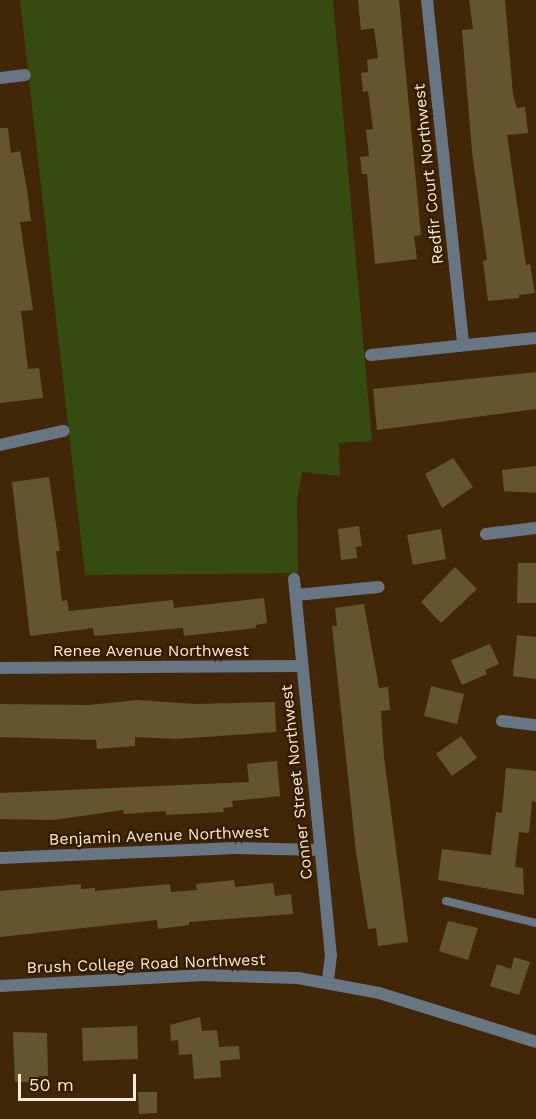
<!DOCTYPE html>
<html>
<head>
<meta charset="utf-8">
<style>
	body { margin:0 }
	#map { position:relative; width:536px; height:1119px; overflow:hidden; background:#412708; font-family:"Work Sans",sans-serif }
	div>[style] { position:absolute }
	.green>* { inset:0; background:#364b0f }
	.building>* { inset:0; background:#65552f }
	.service>* { height:8px; margin:-4px; padding:0 4px; transform-origin:4px; border-radius:4px; background:#687582 }
	.minor>* { height:12px; margin:-6px; padding:0 6px; transform-origin:6px; border-radius:6px; background:#687582 }
	.tertiary>* { height:12px; margin:-6px; padding:0 6px; transform-origin:6px; border-radius:6px; background:#687582 }
	span { translate:-50% -50%; white-space:nowrap; text-align:center; line-height:1.15; -webkit-text-stroke:5px #361d00; paint-order:stroke }
	.street-label { font-size:16px; color:#fbead9 }
	.scale { position:absolute; left:18px; top:1074px; width:118px; height:27px; box-sizing:border-box; border:3px solid #fbead9; border-top:0; padding-left:8px; font-size:18px; line-height:21px; white-space:nowrap; color:#fbead9; -webkit-text-stroke:4px #361d00; paint-order:stroke }
</style>
</head>
<body>
<div id="map">
	<div class="green">
		<div style="clip-path:polygon(20px 0,333px 0,372px 441px,339px 443px,340px 476px,302px 472px,297px 501px,298px 573px,85px 575px)"></div>
	</div>
	<div class="building">
		<div style="clip-path:polygon(358px 0,399px 0,421px 235px,414px 236px,417px 259px,375px 264px,367px 174px,362px 174px,360px 157px,369px 156px,366px 130px,373px 129px,368px 91px,363px 92px,361px 73px,368px 72px,367px 60px,378px 58px,374px 28px,361px 30px)"></div>
		<div style="clip-path:polygon(469px 0,505px 0,513px 95px,517px 108px,525px 107px,528px 133px,507px 135px,526px 265px,530px 264px,535px 293px,519px 295px,519px 298px,488px 301px,483px 261px,487px 260px,472px 152px,462px 30px,473px 29px)"></div>
		<div style="clip-path:polygon(0 128px,8px 128px,11px 153px,20px 151px,27px 190px,31px 221px,20px 222px,33px 310px,21px 311px,28px 369px,39px 368px,43px 398px,0 403px)"></div>
		<div style="clip-path:polygon(536px 372px,536px 409px,377px 430px,373px 389px)"></div>
		<div style="clip-path:polygon(453px 458px,473px 487px,442px 508px,425px 474px)"></div>
		<div style="clip-path:polygon(536px 466px,536px 493px,504px 491px,502px 470px)"></div>
		<div style="clip-path:polygon(49px 477px,60px 551px,56px 551px,62px 601px,67px 600px,69px 611px,173px 600px,174px 608px,264px 598px,267px 623px,256px 625px,256px 628px,184px 636px,183px 628px,94px 636px,93px 628px,30px 636px,12px 482px)"></div>
		<div style="clip-path:polygon(359px 526px,362px 546px,356px 547px,357px 558px,341px 560px,338px 529px)"></div>
		<div style="clip-path:polygon(441px 529px,446px 559px,413px 565px,407px 535px)"></div>
		<div style="clip-path:polygon(518px 563px,536px 563px,536px 603px,517px 603px)"></div>
		<div style="clip-path:polygon(455px 567px,477px 589px,441px 623px,421px 602px)"></div>
		<div style="clip-path:polygon(364px 604px,379px 688px,388px 687px,390px 710px,381px 711px,384px 757px,408px 942px,378px 946px,376px 928px,368px 929px,356px 852px,332px 626px,337px 626px,335px 608px)"></div>
		<div style="clip-path:polygon(517px 635px,536px 637px,536px 679px,513px 676px)"></div>
		<div style="clip-path:polygon(490px 644px,499px 664px,485px 670px,487px 674px,462px 685px,451px 660px)"></div>
		<div style="clip-path:polygon(431px 686px,464px 694px,457px 724px,424px 716px)"></div>
		<div style="clip-path:polygon(138px 700px,195px 704px,275px 702px,276px 732px,176px 739px,135px 737px,135px 746px,97px 749px,96px 740px,0 737px,0 704px,88px 705px)"></div>
		<div style="clip-path:polygon(461px 736px,477px 758px,452px 776px,436px 754px)"></div>
		<div style="clip-path:polygon(277px 761px,280px 796px,232px 801px,233px 807px,223px 808px,224px 812px,166px 815px,166px 811px,124px 814px,123px 810px,54px 820px,0 819px,0 793px,249px 782px,247px 764px)"></div>
		<div style="clip-path:polygon(506px 768px,536px 771px,536px 802px,532px 801px,529px 833px,519px 832px,515px 867px,523px 868px,524px 895px,438px 880px,442px 849px,491px 855px,496px 812px,502px 813px)"></div>
		<div style="clip-path:polygon(234px 880px,235px 887px,273px 883px,275px 896px,291px 894px,293px 914px,189px 922px,189px 925px,158px 929px,157px 920px,0 937px,0 891px,81px 884px,81px 889px,95px 888px,95px 891px,170px 884px,171px 892px,197px 890px,196px 884px)"></div>
		<div style="clip-path:polygon(448px 921px,478px 928px,468px 960px,439px 951px)"></div>
		<div style="clip-path:polygon(514px 957px,530px 962px,519px 995px,490px 986px,497px 964px,511px 969px)"></div>
		<div style="clip-path:polygon(200px 1017px,202px 1031px,217px 1030px,219px 1047px,239px 1046px,240px 1059px,220px 1061px,221px 1077px,194px 1079px,192px 1054px,179px 1055px,178px 1040px,171px 1041px,170px 1025px)"></div>
		<div style="clip-path:polygon(137px 1026px,138px 1059px,83px 1061px,82px 1028px)"></div>
		<div style="clip-path:polygon(13px 1032px,47px 1033px,48px 1076px,39px 1076px,39px 1082px,15px 1082px)"></div>
		<div style="clip-path:polygon(138px 1092px,157px 1092px,157px 1113px,139px 1114px)"></div>
	</div>
	<div class="service">
		<div style="left:446px;top:901px;width:93px;rotate:13.7deg"></div>
	</div>
	<div class="minor">
		<div style="left:427px;top:0;width:347px;rotate:84deg"></div>
		<div style="left:0;top:78px;width:25px;rotate:-7deg"></div>
		<div style="left:371px;top:355px;width:166px;rotate:-5.9deg"></div>
		<div style="left:0;top:445px;width:65px;rotate:-12.5deg"></div>
		<div style="left:486px;top:534px;width:50px;rotate:-6.8deg"></div>
		<div style="left:294px;top:579px;width:378px;rotate:84.4deg"></div>
		<div style="left:331px;top:955px;width:26px;rotate:97deg"></div>
		<div style="left:296px;top:595px;width:83px;rotate:-5.5deg"></div>
		<div style="left:0;top:668px;width:302px;rotate:-0.4deg"></div>
		<div style="left:502px;top:721px;width:34px;rotate:7deg"></div>
		<div style="left:0;top:858px;width:237px;rotate:-2.4deg"></div>
		<div style="left:237px;top:848px;width:83px;rotate:1.4deg"></div>
	</div>
	<div class="tertiary">
		<div style="left:0;top:986px;width:200px;rotate:-3.1deg"></div>
		<div style="left:200px;top:975px;width:98px;rotate:1.8deg"></div>
		<div style="left:298px;top:978px;width:82px;rotate:10.5deg"></div>
		<div style="left:379px;top:993px;width:164px;rotate:17.3deg"></div>
	</div>
	<div class="street-label">
		<span style="left:429px;top:174px;rotate:-96deg">Redfir Court Northwest</span>
		<span style="left:151px;top:651px">Renee Avenue Northwest</span>
		<span style="left:297px;top:782px;rotate:-96deg">Conner Street Northwest</span>
		<span style="left:159px;top:836px;rotate:-2deg">Benjamin Avenue Northwest</span>
		<span style="left:146px;top:964px;rotate:-2deg">Brush College Road Northwest</span>
	</div>
	<div class="scale">50 m</div>
</div>
</body>
</html>
